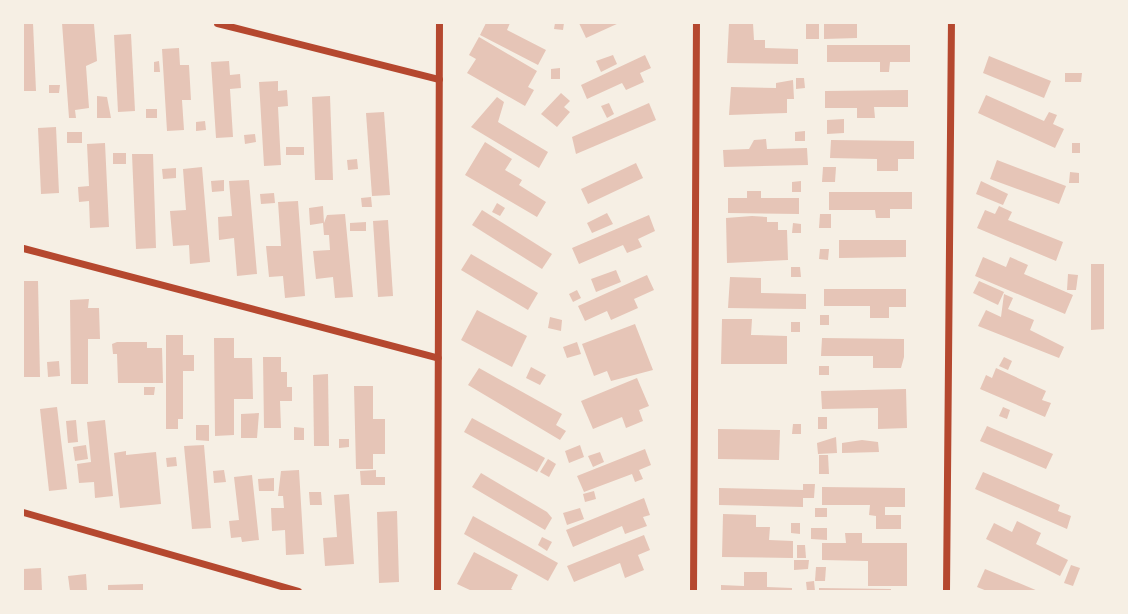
<!DOCTYPE html>
<html>
<head>
<meta charset="utf-8">
<style>
	body { margin:0 }
	#map { position:relative; width:1128px; height:614px; overflow:hidden; background:#f6efe4; font-family:Manrope,sans-serif }
	div>[style] { position:absolute }
	.building>* { inset:0; background:#e6c5b7 }
	.minor>* { height:7px; margin:-3.5px; padding:0 3.5px; transform-origin:3.5px; border-radius:3.5px; background:#b5482f }
	span { translate:-50% -50%; white-space:nowrap; text-align:center; line-height:1.15; -webkit-text-stroke:6px #f6efe4; paint-order:stroke }
	.frame { position:absolute; inset:0; border:24px solid #f6efe4; pointer-events:none }
</style>
</head>
<body>
<div id="map">
	<div class="building">
		<div style="clip-path:polygon(23px 23px,33px 23px,36px 91px,23px 91px)"></div>
		<div style="clip-path:polygon(62px 23px,94px 24px,97px 61px,86px 66px,89px 108px,75px 110px,76px 118px,69px 118px)"></div>
		<div style="clip-path:polygon(486px 23px,510px 23px,507px 30px,546px 50px,538px 65px,480px 35px)"></div>
		<div style="clip-path:polygon(555px 23px,564px 23px,563px 30px,554px 29px)"></div>
		<div style="clip-path:polygon(579px 23px,619px 23px,586px 38px)"></div>
		<div style="clip-path:polygon(729px 23px,753px 23px,754px 40px,765px 40px,765px 48px,798px 49px,798px 64px,727px 63px)"></div>
		<div style="clip-path:polygon(806px 23px,819px 23px,819px 39px,806px 39px)"></div>
		<div style="clip-path:polygon(824px 23px,857px 23px,857px 38px,824px 39px)"></div>
		<div style="clip-path:polygon(131px 34px,135px 111px,118px 112px,114px 35px)"></div>
		<div style="clip-path:polygon(479px 37px,537px 71px,528px 87px,534px 90px,525px 106px,467px 73px,476px 59px,469px 55px)"></div>
		<div style="clip-path:polygon(827px 45px,910px 45px,910px 62px,890px 62px,889px 72px,880px 72px,880px 62px,827px 62px)"></div>
		<div style="clip-path:polygon(179px 48px,180px 65px,189px 65px,191px 100px,182px 100px,184px 130px,167px 131px,162px 49px)"></div>
		<div style="clip-path:polygon(613px 55px,617px 64px,601px 72px,596px 61px)"></div>
		<div style="clip-path:polygon(645px 55px,651px 68px,640px 73px,644px 82px,626px 90px,622px 83px,587px 99px,581px 85px)"></div>
		<div style="clip-path:polygon(989px 56px,1051px 81px,1044px 98px,983px 73px)"></div>
		<div style="clip-path:polygon(159px 61px,160px 72px,154px 72px,154px 62px)"></div>
		<div style="clip-path:polygon(229px 61px,230px 75px,240px 74px,241px 88px,230px 89px,233px 137px,216px 138px,211px 62px)"></div>
		<div style="clip-path:polygon(560px 68px,560px 79px,551px 79px,551px 69px)"></div>
		<div style="clip-path:polygon(1065px 73px,1082px 73px,1081px 82px,1065px 82px)"></div>
		<div style="clip-path:polygon(796px 78px,804px 78px,805px 88px,796px 89px)"></div>
		<div style="clip-path:polygon(793px 80px,794px 99px,787px 99px,787px 113px,729px 115px,731px 87px,776px 88px,776px 83px)"></div>
		<div style="clip-path:polygon(278px 81px,278px 91px,287px 90px,288px 106px,278px 107px,281px 165px,264px 166px,259px 82px)"></div>
		<div style="clip-path:polygon(49px 85px,60px 85px,59px 93px,49px 93px)"></div>
		<div style="clip-path:polygon(908px 90px,908px 107px,874px 107px,875px 118px,857px 118px,857px 108px,825px 108px,825px 91px)"></div>
		<div style="clip-path:polygon(561px 93px,570px 101px,564px 107px,570px 112px,557px 127px,541px 114px)"></div>
		<div style="clip-path:polygon(986px 95px,1044px 121px,1049px 112px,1057px 115px,1053px 124px,1064px 129px,1055px 148px,978px 113px)"></div>
		<div style="clip-path:polygon(97px 96px,107px 97px,111px 118px,97px 118px)"></div>
		<div style="clip-path:polygon(330px 96px,333px 180px,315px 180px,312px 97px)"></div>
		<div style="clip-path:polygon(497px 97px,504px 102px,498px 122px,548px 152px,539px 168px,471px 127px)"></div>
		<div style="clip-path:polygon(609px 103px,614px 114px,607px 118px,601px 106px)"></div>
		<div style="clip-path:polygon(649px 103px,656px 120px,576px 154px,572px 137px)"></div>
		<div style="clip-path:polygon(146px 109px,157px 109px,157px 118px,146px 118px)"></div>
		<div style="clip-path:polygon(384px 112px,390px 195px,372px 196px,366px 113px)"></div>
		<div style="clip-path:polygon(844px 119px,844px 133px,827px 134px,827px 120px)"></div>
		<div style="clip-path:polygon(205px 121px,206px 130px,196px 131px,196px 122px)"></div>
		<div style="clip-path:polygon(56px 127px,59px 193px,41px 194px,38px 128px)"></div>
		<div style="clip-path:polygon(805px 131px,805px 141px,795px 141px,795px 132px)"></div>
		<div style="clip-path:polygon(67px 132px,82px 132px,82px 143px,67px 143px)"></div>
		<div style="clip-path:polygon(255px 134px,256px 142px,245px 144px,244px 135px)"></div>
		<div style="clip-path:polygon(766px 139px,767px 149px,807px 148px,808px 165px,724px 167px,723px 150px,749px 149px,754px 140px)"></div>
		<div style="clip-path:polygon(831px 140px,914px 141px,914px 159px,898px 159px,898px 171px,877px 171px,877px 159px,830px 158px)"></div>
		<div style="clip-path:polygon(485px 142px,512px 159px,505px 170px,522px 180px,519px 185px,546px 202px,537px 217px,465px 175px)"></div>
		<div style="clip-path:polygon(105px 143px,109px 227px,90px 228px,89px 201px,79px 202px,78px 187px,89px 186px,87px 144px)"></div>
		<div style="clip-path:polygon(1072px 143px,1080px 143px,1080px 153px,1072px 153px)"></div>
		<div style="clip-path:polygon(286px 147px,304px 147px,304px 155px,286px 155px)"></div>
		<div style="clip-path:polygon(113px 153px,126px 153px,126px 164px,113px 164px)"></div>
		<div style="clip-path:polygon(132px 154px,153px 154px,156px 248px,136px 249px)"></div>
		<div style="clip-path:polygon(357px 159px,358px 169px,348px 170px,347px 160px)"></div>
		<div style="clip-path:polygon(997px 160px,1066px 186px,1059px 204px,990px 179px)"></div>
		<div style="clip-path:polygon(636px 163px,643px 178px,588px 204px,581px 189px)"></div>
		<div style="clip-path:polygon(202px 167px,210px 262px,190px 264px,189px 245px,173px 246px,170px 211px,186px 210px,183px 169px)"></div>
		<div style="clip-path:polygon(823px 167px,836px 167px,835px 182px,822px 182px)"></div>
		<div style="clip-path:polygon(176px 168px,176px 178px,163px 179px,162px 169px)"></div>
		<div style="clip-path:polygon(1070px 172px,1079px 173px,1079px 183px,1069px 183px)"></div>
		<div style="clip-path:polygon(224px 180px,224px 191px,212px 192px,211px 181px)"></div>
		<div style="clip-path:polygon(249px 180px,257px 274px,237px 276px,234px 238px,219px 240px,218px 217px,232px 216px,229px 181px)"></div>
		<div style="clip-path:polygon(801px 181px,801px 192px,792px 192px,792px 182px)"></div>
		<div style="clip-path:polygon(981px 181px,1008px 194px,1003px 205px,976px 194px)"></div>
		<div style="clip-path:polygon(747px 191px,761px 191px,761px 198px,799px 198px,799px 214px,728px 213px,728px 198px,747px 198px)"></div>
		<div style="clip-path:polygon(829px 192px,912px 192px,912px 209px,890px 209px,890px 218px,876px 218px,875px 210px,829px 210px)"></div>
		<div style="clip-path:polygon(274px 193px,275px 203px,261px 204px,260px 194px)"></div>
		<div style="clip-path:polygon(371px 197px,372px 207px,362px 207px,361px 198px)"></div>
		<div style="clip-path:polygon(298px 201px,305px 296px,285px 298px,283px 276px,269px 277px,266px 246px,281px 246px,278px 202px)"></div>
		<div style="clip-path:polygon(497px 203px,505px 208px,500px 216px,492px 212px)"></div>
		<div style="clip-path:polygon(323px 206px,324px 223px,327px 215px,345px 214px,353px 297px,335px 298px,333px 277px,316px 279px,313px 251px,330px 250px,329px 235px,324px 235px,323px 223px,310px 225px,309px 208px)"></div>
		<div style="clip-path:polygon(999px 206px,1012px 212px,1008px 220px,1063px 242px,1056px 261px,977px 228px,985px 210px,995px 214px)"></div>
		<div style="clip-path:polygon(482px 210px,552px 254px,542px 269px,472px 225px)"></div>
		<div style="clip-path:polygon(607px 213px,613px 224px,592px 233px,587px 223px)"></div>
		<div style="clip-path:polygon(820px 214px,831px 214px,831px 228px,819px 228px)"></div>
		<div style="clip-path:polygon(649px 215px,655px 231px,638px 239px,642px 247px,627px 253px,623px 245px,579px 264px,572px 248px)"></div>
		<div style="clip-path:polygon(752px 216px,767px 217px,767px 222px,778px 222px,778px 230px,787px 230px,788px 260px,727px 263px,726px 218px)"></div>
		<div style="clip-path:polygon(388px 220px,393px 296px,378px 297px,373px 221px)"></div>
		<div style="clip-path:polygon(366px 222px,366px 231px,350px 231px,350px 223px)"></div>
		<div style="clip-path:polygon(793px 223px,801px 224px,801px 233px,792px 233px)"></div>
		<div style="clip-path:polygon(839px 240px,906px 240px,906px 257px,839px 258px)"></div>
		<div style="clip-path:polygon(820px 249px,829px 249px,828px 260px,819px 259px)"></div>
		<div style="clip-path:polygon(471px 254px,538px 293px,528px 310px,461px 270px)"></div>
		<div style="clip-path:polygon(983px 257px,1006px 267px,1010px 257px,1028px 265px,1024px 274px,1073px 295px,1065px 314px,975px 276px)"></div>
		<div style="clip-path:polygon(1091px 264px,1105px 264px,1105px 329px,1091px 330px)"></div>
		<div style="clip-path:polygon(791px 267px,800px 267px,801px 277px,791px 277px)"></div>
		<div style="clip-path:polygon(616px 270px,621px 282px,596px 292px,591px 279px)"></div>
		<div style="clip-path:polygon(1068px 274px,1078px 275px,1076px 290px,1067px 290px)"></div>
		<div style="clip-path:polygon(647px 275px,654px 290px,634px 299px,638px 308px,611px 320px,607px 311px,585px 321px,578px 306px)"></div>
		<div style="clip-path:polygon(730px 277px,761px 278px,761px 293px,806px 294px,806px 309px,728px 308px)"></div>
		<div style="clip-path:polygon(23px 281px,38px 281px,40px 377px,23px 377px)"></div>
		<div style="clip-path:polygon(979px 281px,1004px 292px,998px 305px,973px 293px)"></div>
		<div style="clip-path:polygon(824px 289px,906px 289px,906px 307px,889px 307px,889px 318px,870px 318px,870px 306px,824px 306px)"></div>
		<div style="clip-path:polygon(577px 290px,581px 298px,573px 302px,569px 294px)"></div>
		<div style="clip-path:polygon(1004px 294px,1013px 298px,1008px 309px,1034px 320px,1030px 330px,1064px 347px,1059px 358px,978px 326px,986px 310px,1001px 317px)"></div>
		<div style="clip-path:polygon(89px 299px,88px 308px,99px 308px,100px 339px,88px 339px,88px 384px,71px 384px,70px 300px)"></div>
		<div style="clip-path:polygon(477px 310px,527px 336px,512px 367px,461px 340px)"></div>
		<div style="clip-path:polygon(820px 315px,829px 315px,829px 325px,820px 325px)"></div>
		<div style="clip-path:polygon(550px 317px,562px 320px,561px 331px,548px 328px)"></div>
		<div style="clip-path:polygon(722px 319px,752px 319px,751px 335px,787px 336px,787px 364px,721px 364px)"></div>
		<div style="clip-path:polygon(791px 322px,800px 322px,800px 332px,791px 332px)"></div>
		<div style="clip-path:polygon(635px 324px,653px 370px,611px 381px,607px 371px,594px 376px,582px 344px)"></div>
		<div style="clip-path:polygon(166px 335px,183px 335px,183px 355px,194px 355px,194px 371px,183px 371px,183px 419px,178px 419px,178px 429px,166px 429px)"></div>
		<div style="clip-path:polygon(214px 338px,234px 338px,234px 358px,252px 358px,253px 399px,234px 399px,234px 435px,215px 436px)"></div>
		<div style="clip-path:polygon(822px 338px,904px 339px,904px 357px,901px 368px,873px 368px,873px 356px,821px 356px)"></div>
		<div style="clip-path:polygon(117px 342px,147px 342px,147px 348px,162px 348px,163px 383px,118px 383px,117px 354px,113px 354px,112px 344px)"></div>
		<div style="clip-path:polygon(577px 342px,581px 354px,567px 358px,563px 347px)"></div>
		<div style="clip-path:polygon(263px 357px,281px 357px,281px 372px,287px 372px,287px 387px,292px 387px,292px 401px,280px 401px,281px 428px,264px 428px)"></div>
		<div style="clip-path:polygon(1004px 357px,1012px 361px,1008px 370px,999px 366px)"></div>
		<div style="clip-path:polygon(59px 361px,60px 376px,48px 377px,47px 362px)"></div>
		<div style="clip-path:polygon(819px 366px,829px 366px,829px 375px,819px 375px)"></div>
		<div style="clip-path:polygon(531px 367px,546px 375px,540px 385px,526px 378px)"></div>
		<div style="clip-path:polygon(479px 368px,562px 414px,556px 425px,566px 431px,560px 440px,468px 385px)"></div>
		<div style="clip-path:polygon(996px 368px,1046px 391px,1042px 400px,1051px 403px,1045px 417px,980px 389px,986px 375px,992px 378px)"></div>
		<div style="clip-path:polygon(328px 374px,329px 446px,314px 446px,313px 375px)"></div>
		<div style="clip-path:polygon(637px 378px,649px 406px,639px 410px,643px 421px,626px 428px,622px 417px,593px 429px,581px 401px)"></div>
		<div style="clip-path:polygon(354px 386px,373px 386px,373px 419px,385px 419px,385px 454px,373px 454px,373px 469px,356px 469px)"></div>
		<div style="clip-path:polygon(144px 387px,155px 387px,154px 395px,144px 395px)"></div>
		<div style="clip-path:polygon(906px 389px,907px 428px,878px 429px,878px 408px,822px 409px,821px 391px)"></div>
		<div style="clip-path:polygon(57px 407px,67px 489px,49px 491px,40px 409px)"></div>
		<div style="clip-path:polygon(1003px 407px,1010px 410px,1007px 419px,999px 416px)"></div>
		<div style="clip-path:polygon(259px 413px,257px 438px,241px 438px,241px 414px)"></div>
		<div style="clip-path:polygon(818px 417px,827px 417px,827px 429px,818px 429px)"></div>
		<div style="clip-path:polygon(472px 418px,545px 458px,537px 472px,464px 432px)"></div>
		<div style="clip-path:polygon(76px 420px,78px 442px,68px 443px,66px 421px)"></div>
		<div style="clip-path:polygon(105px 420px,113px 496px,95px 498px,94px 482px,79px 483px,77px 464px,91px 462px,87px 422px)"></div>
		<div style="clip-path:polygon(793px 424px,801px 424px,801px 434px,792px 434px)"></div>
		<div style="clip-path:polygon(196px 425px,209px 425px,209px 441px,196px 440px)"></div>
		<div style="clip-path:polygon(987px 426px,1053px 454px,1046px 469px,980px 441px)"></div>
		<div style="clip-path:polygon(294px 427px,304px 428px,304px 440px,294px 440px)"></div>
		<div style="clip-path:polygon(718px 429px,780px 430px,779px 460px,718px 459px)"></div>
		<div style="clip-path:polygon(836px 437px,837px 453px,818px 454px,817px 443px)"></div>
		<div style="clip-path:polygon(339px 439px,349px 439px,349px 447px,339px 448px)"></div>
		<div style="clip-path:polygon(862px 440px,878px 442px,879px 452px,842px 453px,842px 443px)"></div>
		<div style="clip-path:polygon(86px 445px,88px 459px,75px 461px,73px 447px)"></div>
		<div style="clip-path:polygon(204px 445px,211px 528px,192px 529px,184px 446px)"></div>
		<div style="clip-path:polygon(580px 445px,584px 457px,569px 463px,565px 451px)"></div>
		<div style="clip-path:polygon(645px 449px,651px 465px,639px 470px,643px 479px,635px 482px,632px 474px,584px 492px,577px 476px)"></div>
		<div style="clip-path:polygon(126px 451px,126px 455px,156px 452px,161px 504px,120px 508px,114px 453px)"></div>
		<div style="clip-path:polygon(600px 452px,604px 462px,593px 467px,588px 456px)"></div>
		<div style="clip-path:polygon(819px 455px,828px 455px,829px 474px,819px 474px)"></div>
		<div style="clip-path:polygon(176px 457px,177px 466px,167px 467px,166px 458px)"></div>
		<div style="clip-path:polygon(548px 459px,556px 464px,549px 477px,540px 472px)"></div>
		<div style="clip-path:polygon(224px 470px,226px 482px,214px 483px,213px 471px)"></div>
		<div style="clip-path:polygon(299px 470px,304px 554px,286px 555px,285px 530px,272px 531px,271px 508px,284px 508px,283px 496px,278px 496px,281px 471px)"></div>
		<div style="clip-path:polygon(376px 470px,376px 477px,385px 477px,385px 485px,361px 485px,360px 471px)"></div>
		<div style="clip-path:polygon(983px 472px,1060px 505px,1058px 511px,1071px 516px,1067px 529px,975px 489px)"></div>
		<div style="clip-path:polygon(481px 473px,547px 512px,552px 518px,545px 530px,472px 487px)"></div>
		<div style="clip-path:polygon(252px 475px,259px 540px,242px 542px,241px 537px,231px 538px,229px 521px,239px 520px,234px 477px)"></div>
		<div style="clip-path:polygon(274px 478px,274px 491px,259px 491px,258px 479px)"></div>
		<div style="clip-path:polygon(803px 484px,815px 484px,814px 498px,803px 498px,803px 507px,719px 505px,719px 488px,803px 490px)"></div>
		<div style="clip-path:polygon(822px 487px,905px 488px,905px 507px,885px 507px,885px 515px,901px 515px,901px 529px,876px 529px,876px 516px,869px 515px,870px 505px,822px 505px)"></div>
		<div style="clip-path:polygon(594px 491px,596px 499px,585px 502px,583px 494px)"></div>
		<div style="clip-path:polygon(309px 492px,321px 492px,322px 505px,310px 505px)"></div>
		<div style="clip-path:polygon(349px 494px,354px 564px,325px 566px,323px 538px,337px 537px,334px 495px)"></div>
		<div style="clip-path:polygon(644px 498px,650px 515px,643px 517px,647px 526px,625px 534px,622px 526px,573px 547px,566px 530px)"></div>
		<div style="clip-path:polygon(580px 508px,584px 519px,567px 525px,563px 513px)"></div>
		<div style="clip-path:polygon(815px 508px,827px 508px,827px 517px,815px 517px)"></div>
		<div style="clip-path:polygon(397px 511px,399px 582px,379px 583px,377px 512px)"></div>
		<div style="clip-path:polygon(723px 514px,756px 515px,756px 527px,770px 527px,769px 540px,793px 541px,793px 558px,722px 557px)"></div>
		<div style="clip-path:polygon(473px 516px,558px 563px,548px 581px,464px 534px)"></div>
		<div style="clip-path:polygon(1017px 521px,1041px 533px,1036px 544px,1068px 560px,1060px 576px,986px 539px,994px 523px,1012px 532px)"></div>
		<div style="clip-path:polygon(791px 523px,800px 523px,800px 534px,791px 533px)"></div>
		<div style="clip-path:polygon(811px 528px,827px 528px,827px 540px,811px 539px)"></div>
		<div style="clip-path:polygon(845px 533px,862px 533px,862px 543px,907px 543px,907px 586px,868px 586px,868px 561px,822px 560px,822px 543px,846px 543px)"></div>
		<div style="clip-path:polygon(644px 535px,650px 550px,638px 555px,644px 570px,625px 578px,620px 563px,574px 582px,567px 566px)"></div>
		<div style="clip-path:polygon(542px 537px,552px 542px,547px 551px,538px 545px)"></div>
		<div style="clip-path:polygon(797px 545px,805px 545px,806px 558px,797px 558px)"></div>
		<div style="clip-path:polygon(474px 552px,518px 575px,511px 589px,515px 591px,472px 591px,457px 584px)"></div>
		<div style="clip-path:polygon(794px 560px,809px 560px,808px 569px,794px 570px)"></div>
		<div style="clip-path:polygon(1071px 565px,1080px 568px,1073px 586px,1064px 583px)"></div>
		<div style="clip-path:polygon(816px 567px,826px 567px,825px 581px,815px 581px)"></div>
		<div style="clip-path:polygon(41px 568px,42px 591px,24px 591px,23px 569px)"></div>
		<div style="clip-path:polygon(985px 569px,1038px 591px,987px 591px,977px 587px)"></div>
		<div style="clip-path:polygon(744px 572px,767px 572px,767px 587px,792px 588px,792px 591px,721px 591px,721px 585px,744px 586px)"></div>
		<div style="clip-path:polygon(86px 574px,87px 591px,70px 591px,68px 576px)"></div>
		<div style="clip-path:polygon(814px 581px,815px 591px,807px 591px,806px 582px)"></div>
		<div style="clip-path:polygon(143px 584px,143px 591px,108px 591px,108px 585px)"></div>
		<div style="clip-path:polygon(819px 588px,891px 589px,891px 591px,819px 591px)"></div>
	</div>
	<div class="minor">
		<div style="left:217px;top:23px;width:229px;rotate:14.2deg"></div>
		<div style="left:23px;top:248px;width:429px;rotate:14.8deg"></div>
		<div style="left:23px;top:512px;width:286px;rotate:16deg"></div>
		<div style="left:437px;top:591px;width:568px;rotate:-89.8deg"></div>
		<div style="left:693px;top:591px;width:568px;rotate:-89.7deg"></div>
		<div style="left:946px;top:591px;width:568px;rotate:-89.5deg"></div>
	</div>
	<div class="frame"></div>
</div>
</body>
</html>
